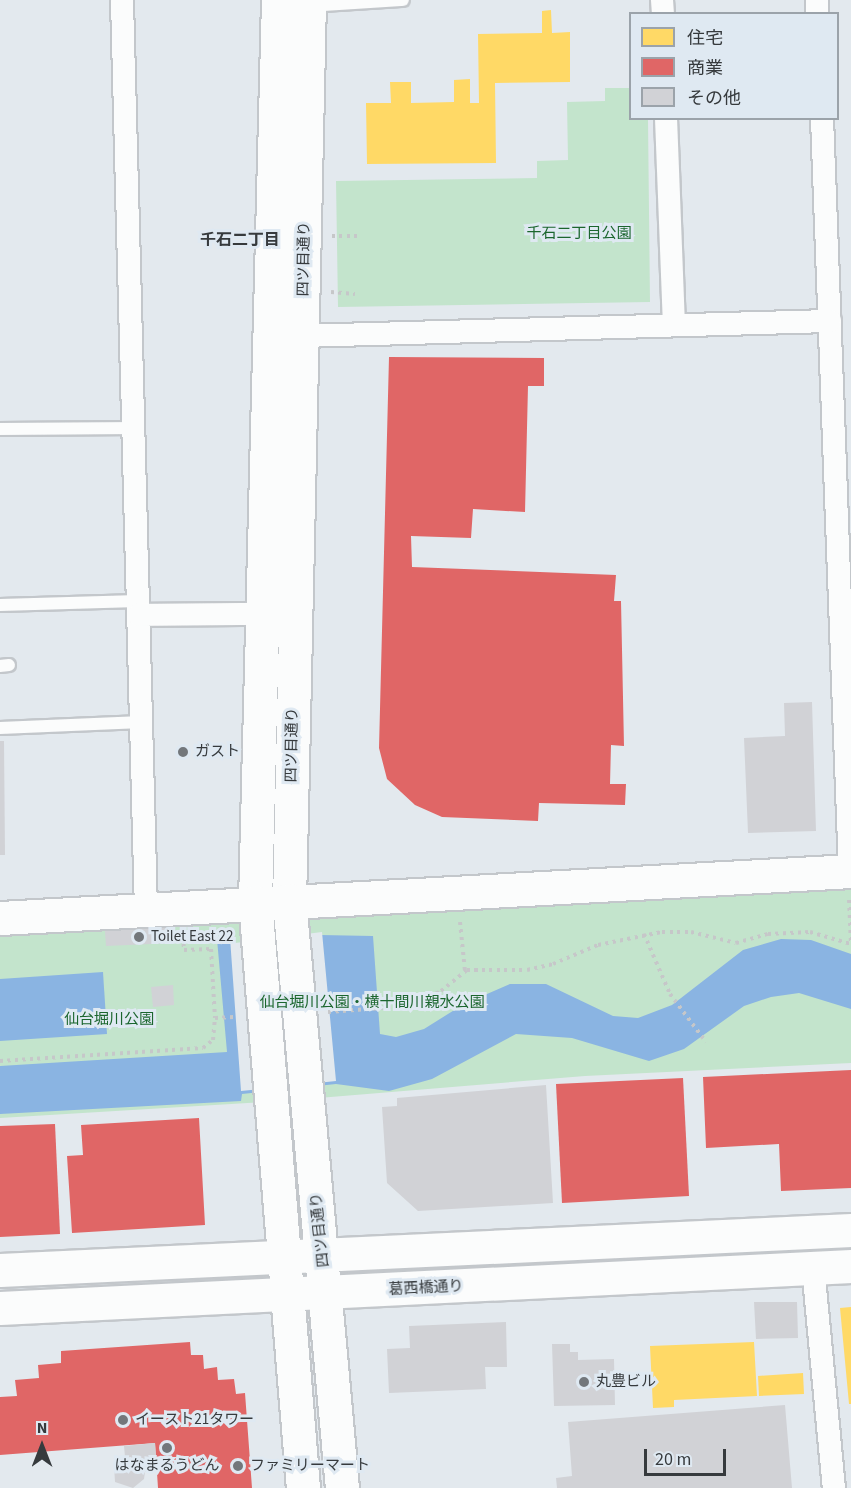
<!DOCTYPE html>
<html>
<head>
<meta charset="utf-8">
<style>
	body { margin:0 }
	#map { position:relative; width:851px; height:1488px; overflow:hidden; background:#e3e9ee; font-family:"Source Sans 3","Noto Sans JP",sans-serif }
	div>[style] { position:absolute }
	.green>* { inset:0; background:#c3e4cc }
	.water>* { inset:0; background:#8ab4e2 }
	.pier>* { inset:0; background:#e3e9ee }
	.homes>* { inset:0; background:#ffd966 }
	.shops>* { inset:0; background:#e06666 }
	.building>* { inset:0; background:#d1d2d6 }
	.path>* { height:4px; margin-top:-2px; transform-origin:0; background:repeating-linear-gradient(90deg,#c6c7c9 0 3px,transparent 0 7.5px) }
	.roads { filter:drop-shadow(2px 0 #c3c7cb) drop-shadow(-2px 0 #c3c7cb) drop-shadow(0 2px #c3c7cb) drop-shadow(0 -2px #c3c7cb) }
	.lane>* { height:12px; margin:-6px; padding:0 6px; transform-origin:6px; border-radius:6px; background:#fbfcfc }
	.street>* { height:22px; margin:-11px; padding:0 11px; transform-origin:11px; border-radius:11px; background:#fbfcfc }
	.secondary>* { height:33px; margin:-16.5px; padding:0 16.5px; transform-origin:16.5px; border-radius:16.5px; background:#fbfcfc }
	.dots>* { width:16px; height:16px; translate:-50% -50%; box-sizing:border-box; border:3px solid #dfe9f2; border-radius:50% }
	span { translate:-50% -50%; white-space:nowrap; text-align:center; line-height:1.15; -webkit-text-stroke:6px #dfe9f2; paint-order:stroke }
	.park-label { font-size:15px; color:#1b662e }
	.street-label { font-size:15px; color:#363a3d }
	.poi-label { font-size:15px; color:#363a3d }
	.left { translate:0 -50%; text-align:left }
	.neighbourhood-label { font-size:16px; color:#363a3d; font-weight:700 }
	.legend { position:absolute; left:629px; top:12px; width:210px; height:108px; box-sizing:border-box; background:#dfe9f2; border:2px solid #9ba3aa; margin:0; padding:8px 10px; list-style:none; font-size:18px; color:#363a3d }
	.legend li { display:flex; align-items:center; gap:12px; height:30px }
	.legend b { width:30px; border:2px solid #9ba3aa }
	.north { position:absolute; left:12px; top:1416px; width:60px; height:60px; -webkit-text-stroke:4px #dfe9f2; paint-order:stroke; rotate:0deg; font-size:16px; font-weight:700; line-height:24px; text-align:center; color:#363a3d }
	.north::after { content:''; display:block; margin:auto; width:21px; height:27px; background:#363a3d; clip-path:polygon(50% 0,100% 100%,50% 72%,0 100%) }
	.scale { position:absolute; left:644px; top:1449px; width:82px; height:27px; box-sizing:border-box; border:3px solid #363a3d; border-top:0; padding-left:8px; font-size:18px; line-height:21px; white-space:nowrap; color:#363a3d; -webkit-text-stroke:4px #dfe9f2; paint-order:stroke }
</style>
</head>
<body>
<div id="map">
	<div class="green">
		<div style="clip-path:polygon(605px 88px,630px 88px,630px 118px,648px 119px,650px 302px,338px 307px,336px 181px,537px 178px,537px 161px,568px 160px,567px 102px,605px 101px)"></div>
		<div style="clip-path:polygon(851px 884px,851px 1063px,585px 1076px,282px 1101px,0 1118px,0 934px)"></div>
	</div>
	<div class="water">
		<div style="clip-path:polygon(320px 935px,373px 936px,380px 1034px,396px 1037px,424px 1029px,464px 1004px,510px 984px,546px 984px,613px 1016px,638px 1018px,672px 1005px,743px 950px,781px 939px,811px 940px,851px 954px,851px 1009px,799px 993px,771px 997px,744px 1006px,684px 1049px,649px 1061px,572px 1038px,516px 1034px,432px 1079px,389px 1091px,336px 1084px,242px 1094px,241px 1101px,0 1114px,0 1066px,227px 1052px,217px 939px,226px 938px,235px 946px)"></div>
		<div style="clip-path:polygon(103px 972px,107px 1034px,0 1041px,0 979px)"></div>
	</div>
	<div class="pier">
		<div style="clip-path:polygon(322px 932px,336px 1081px,241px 1091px,230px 938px,235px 943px)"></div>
	</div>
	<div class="homes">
		<div style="clip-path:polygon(551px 10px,552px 33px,570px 32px,570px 82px,495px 83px,496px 163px,367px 164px,366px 103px,391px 103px,390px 82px,411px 82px,411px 103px,454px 102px,454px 80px,470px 79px,470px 103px,479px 103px,478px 34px,542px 33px,542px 11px)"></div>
		<div style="clip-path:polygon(851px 1307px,851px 1404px,849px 1404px,840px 1308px)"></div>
		<div style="clip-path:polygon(754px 1342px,757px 1396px,674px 1400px,674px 1407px,653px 1408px,650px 1346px)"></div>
		<div style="clip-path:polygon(803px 1373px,804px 1394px,759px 1396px,758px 1376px)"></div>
	</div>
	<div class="shops">
		<div style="clip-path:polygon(389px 357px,544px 358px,544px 386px,528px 386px,525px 512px,473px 509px,471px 538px,411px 536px,412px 567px,616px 575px,614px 601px,621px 601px,624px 746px,611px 745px,610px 784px,626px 784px,625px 805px,539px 803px,538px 821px,442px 817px,415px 805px,387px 779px,379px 748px)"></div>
		<div style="clip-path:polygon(851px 1070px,851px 1188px,781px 1191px,779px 1144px,706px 1148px,703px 1077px)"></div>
		<div style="clip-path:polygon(683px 1078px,689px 1196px,562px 1203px,556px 1084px)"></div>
		<div style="clip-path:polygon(199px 1118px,205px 1225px,72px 1233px,67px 1156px,83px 1155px,81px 1125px)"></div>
		<div style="clip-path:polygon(55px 1124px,60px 1234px,0 1237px,0 1126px)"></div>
		<div style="clip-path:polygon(190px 1342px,191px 1355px,203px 1355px,204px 1369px,217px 1367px,218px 1380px,234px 1379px,236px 1394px,245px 1393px,252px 1488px,158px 1488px,155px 1443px,0 1455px,0 1397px,17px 1396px,15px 1380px,39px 1378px,38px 1365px,61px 1363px,61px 1351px)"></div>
	</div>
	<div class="building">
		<div style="clip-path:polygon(812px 702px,816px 831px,748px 833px,744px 738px,785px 736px,784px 703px)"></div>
		<div style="clip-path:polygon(0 741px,4px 741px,5px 855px,0 855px)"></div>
		<div style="clip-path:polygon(173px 927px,174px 943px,106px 946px,105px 931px)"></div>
		<div style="clip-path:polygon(173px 985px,174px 1005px,153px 1007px,151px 987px)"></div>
		<div style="clip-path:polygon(546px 1085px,553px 1203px,418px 1211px,387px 1183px,382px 1107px,397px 1106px,397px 1098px)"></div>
		<div style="clip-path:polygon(754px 1302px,797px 1302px,798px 1338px,756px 1339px)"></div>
		<div style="clip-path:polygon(506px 1322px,507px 1367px,485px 1367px,486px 1389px,389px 1393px,387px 1349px,410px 1348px,409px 1326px)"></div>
		<div style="clip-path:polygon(552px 1344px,570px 1344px,570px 1352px,578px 1352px,578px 1360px,614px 1359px,615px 1405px,554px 1406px)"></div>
		<div style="clip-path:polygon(785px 1405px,792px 1488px,557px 1488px,556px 1478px,572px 1476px,568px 1422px)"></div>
		<div style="clip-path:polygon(155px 1443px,157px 1471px,145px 1472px,144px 1479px,133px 1488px,115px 1482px,114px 1465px,125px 1457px,124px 1446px)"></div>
	</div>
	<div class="path">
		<div style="left:332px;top:236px;width:26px"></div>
		<div style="left:331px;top:292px;width:24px;rotate:5deg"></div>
		<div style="left:849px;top:900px;width:44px;rotate:87.4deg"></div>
		<div style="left:460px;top:922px;width:49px;rotate:84.2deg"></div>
		<div style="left:644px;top:934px;width:65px;rotate:66.6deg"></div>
		<div style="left:670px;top:994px;width:60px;rotate:53.1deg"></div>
		<div style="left:183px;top:936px;width:14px;rotate:86deg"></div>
		<div style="left:184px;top:950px;width:27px;rotate:-2deg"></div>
		<div style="left:211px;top:949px;width:69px;rotate:86.7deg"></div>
		<div style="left:328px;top:1012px;width:81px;rotate:-4.2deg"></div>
		<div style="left:409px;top:1006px;width:35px;rotate:-25deg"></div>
		<div style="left:441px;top:991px;width:33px;rotate:-39deg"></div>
		<div style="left:467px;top:970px;width:60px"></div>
		<div style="left:527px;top:970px;width:27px;rotate:-13deg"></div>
		<div style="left:553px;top:964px;width:49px;rotate:-22.9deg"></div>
		<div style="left:598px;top:945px;width:65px;rotate:-11.5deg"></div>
		<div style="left:662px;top:932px;width:29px"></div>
		<div style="left:691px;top:932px;width:46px;rotate:13.7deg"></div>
		<div style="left:736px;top:943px;width:33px;rotate:-16deg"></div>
		<div style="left:768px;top:934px;width:42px;rotate:-2.7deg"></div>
		<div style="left:810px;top:932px;width:43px;rotate:16.3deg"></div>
		<div style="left:0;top:1061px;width:203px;rotate:-3.7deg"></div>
		<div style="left:203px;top:1048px;width:13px;rotate:-39deg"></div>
		<div style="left:213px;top:1040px;width:22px;rotate:-85deg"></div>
		<div style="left:215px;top:1018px;width:19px;rotate:-3deg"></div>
	</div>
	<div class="roads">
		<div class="lane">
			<div style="left:310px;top:6px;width:93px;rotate:-3.7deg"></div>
			<div style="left:0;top:429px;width:132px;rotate:-0.4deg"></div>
			<div style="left:0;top:605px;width:138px;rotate:-1.7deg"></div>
			<div style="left:0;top:666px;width:9px;rotate:-6deg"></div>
			<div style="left:0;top:728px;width:142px;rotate:-2.4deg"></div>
		</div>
		<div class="street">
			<div style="left:122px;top:0;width:909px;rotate:88.49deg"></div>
			<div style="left:662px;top:0;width:14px;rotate:86deg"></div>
			<div style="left:817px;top:0;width:14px;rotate:90deg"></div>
			<div style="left:666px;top:118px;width:206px;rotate:87.8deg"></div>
			<div style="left:822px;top:118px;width:754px;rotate:87.87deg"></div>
			<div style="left:302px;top:336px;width:528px;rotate:-1.63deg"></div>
			<div style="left:139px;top:615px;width:120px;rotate:-0.5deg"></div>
			<div style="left:813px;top:1267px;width:222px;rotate:84.6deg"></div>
		</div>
		<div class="secondary">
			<div style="left:278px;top:0;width:902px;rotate:91.46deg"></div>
			<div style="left:255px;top:902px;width:588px;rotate:85.32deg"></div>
			<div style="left:309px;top:0;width:900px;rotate:91.27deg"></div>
			<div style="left:289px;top:900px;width:590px;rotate:84.85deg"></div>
			<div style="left:0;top:918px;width:852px;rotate:-3.16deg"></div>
			<div style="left:0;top:1270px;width:852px;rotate:-2.69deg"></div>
			<div style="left:0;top:1308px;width:852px;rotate:-2.83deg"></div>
		</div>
	</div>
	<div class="dots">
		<div style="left:183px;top:752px;background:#73777b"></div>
		<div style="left:139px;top:937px;background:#73777b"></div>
		<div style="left:584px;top:1382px;background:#73777b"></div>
		<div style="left:123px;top:1420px;background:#73777b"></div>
		<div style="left:167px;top:1448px;background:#73777b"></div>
		<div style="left:238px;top:1466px;background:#73777b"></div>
	</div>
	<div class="park-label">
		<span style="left:579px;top:234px">千石二丁目公園</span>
		<span style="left:372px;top:1003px">仙台堀川公園・横十間川親水公園</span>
		<span style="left:109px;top:1020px">仙台堀川公園</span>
	</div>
	<div class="street-label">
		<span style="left:304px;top:259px;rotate:-89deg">四ツ目通り</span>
		<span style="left:292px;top:745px;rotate:-89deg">四ツ目通り</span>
		<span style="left:320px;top:1230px;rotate:-96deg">四ツ目通り</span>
		<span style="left:426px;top:1288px;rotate:-3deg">葛西橋通り</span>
	</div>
	<div class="poi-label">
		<span class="left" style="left:195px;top:752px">ガスト</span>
		<span class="left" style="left:151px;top:937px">Toilet East 22</span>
		<span class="left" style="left:596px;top:1382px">丸豊ビル</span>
		<span class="left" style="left:135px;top:1420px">イースト21タワー</span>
		<span style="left:167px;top:1466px">はなまるうどん</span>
		<span class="left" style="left:250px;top:1466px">ファミリーマート</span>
	</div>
	<div class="neighbourhood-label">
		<span style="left:240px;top:240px">千石二丁目</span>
	</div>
	<ul class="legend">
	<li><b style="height:16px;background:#ffd966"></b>住宅</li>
	<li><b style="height:16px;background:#e06666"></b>商業</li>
	<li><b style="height:16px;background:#d1d2d6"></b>その他</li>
	</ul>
	<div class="north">N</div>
	<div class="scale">20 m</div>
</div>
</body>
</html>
